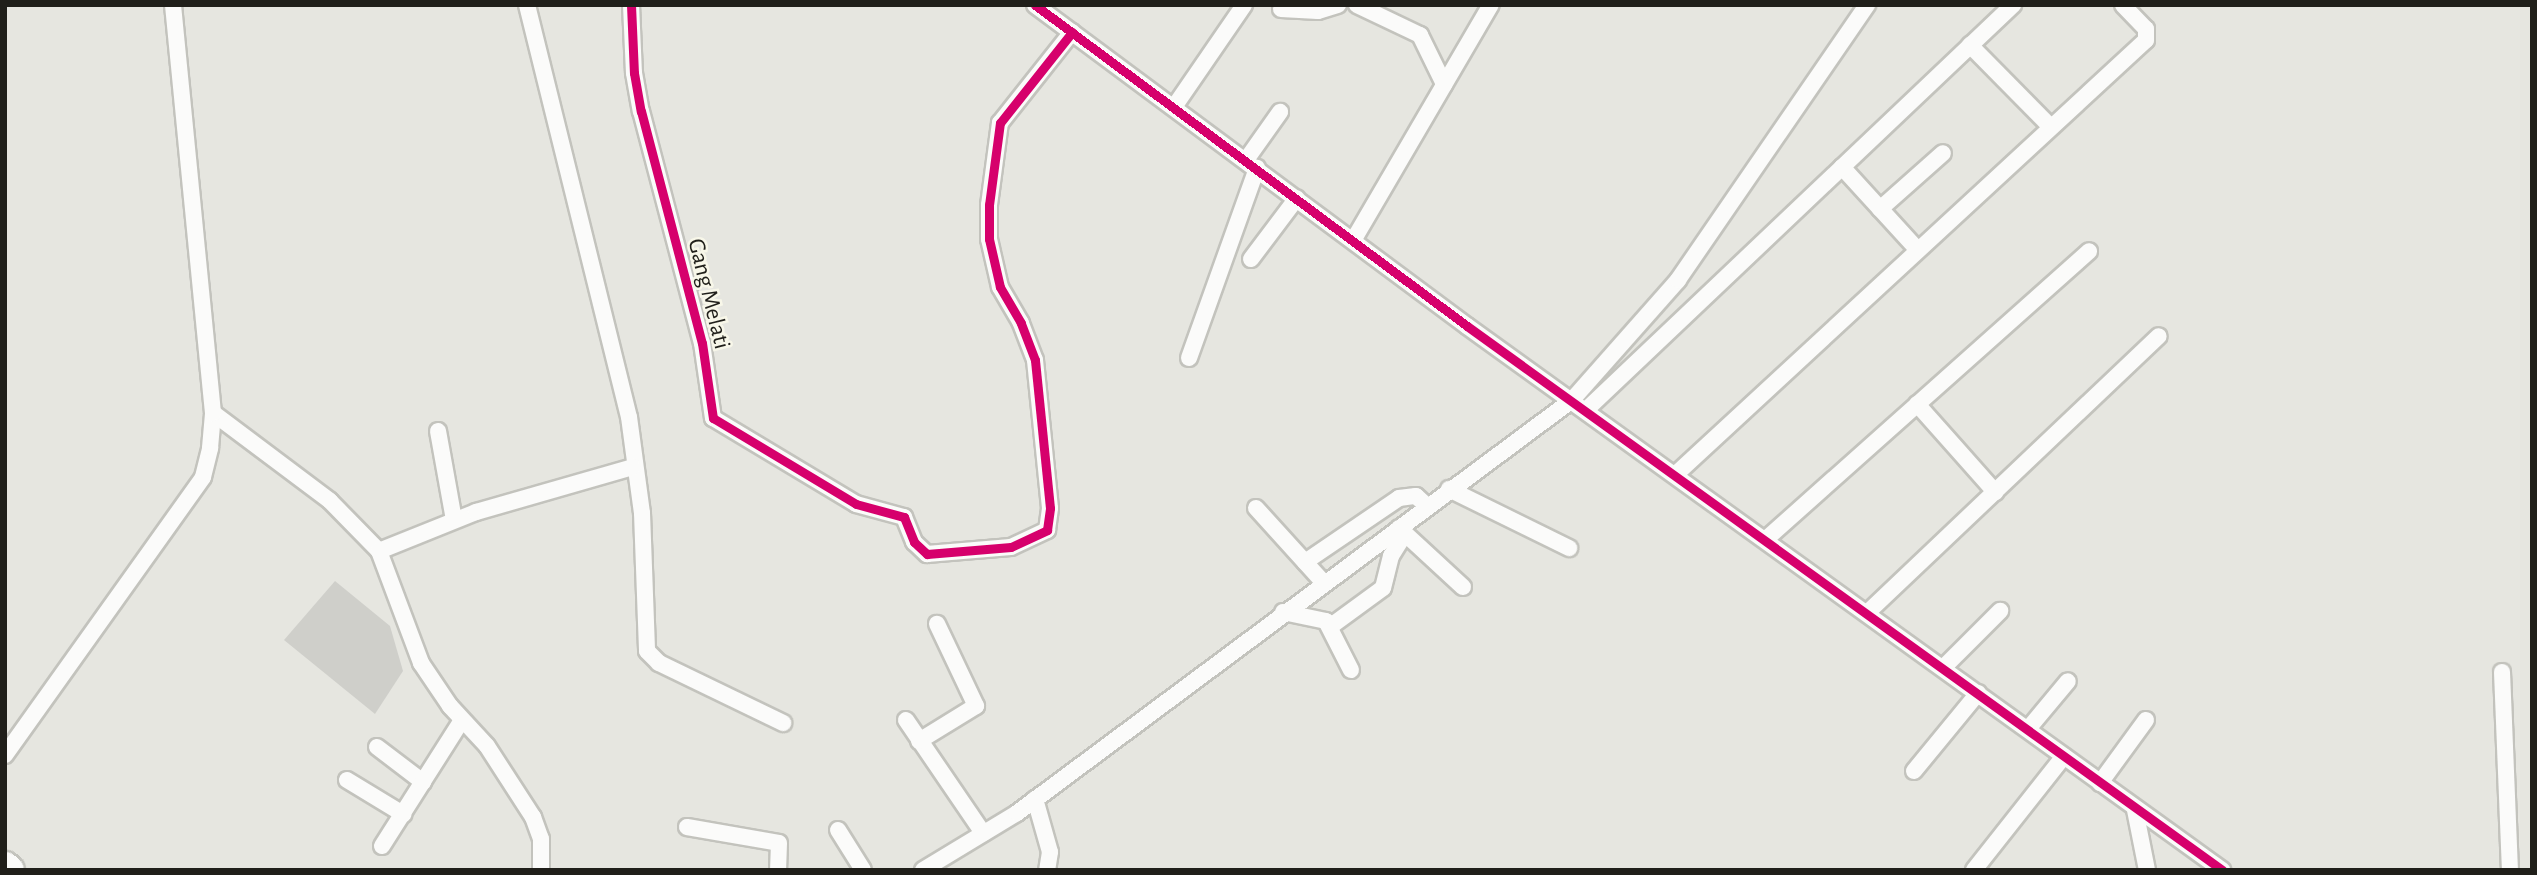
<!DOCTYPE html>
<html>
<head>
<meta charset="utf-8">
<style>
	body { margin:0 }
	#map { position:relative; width:2537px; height:875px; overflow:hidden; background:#e6e6e0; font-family:"Alegreya Sans",sans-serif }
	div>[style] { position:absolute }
	.building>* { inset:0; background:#cfcfca }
	.roads { filter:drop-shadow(2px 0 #c3c3bd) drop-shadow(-2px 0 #c3c3bd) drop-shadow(0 2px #c3c3bd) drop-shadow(0 -2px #c3c3bd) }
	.street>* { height:16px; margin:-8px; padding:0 8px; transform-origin:8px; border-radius:8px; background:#fbfbfa }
	.highway>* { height:28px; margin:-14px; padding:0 14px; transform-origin:14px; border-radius:14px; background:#fbfbfa }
	.cycleway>* { height:9px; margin:-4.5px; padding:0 4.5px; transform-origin:4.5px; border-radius:4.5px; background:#d6006c }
	span { translate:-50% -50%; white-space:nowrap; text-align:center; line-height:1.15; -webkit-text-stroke:5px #f8f7e9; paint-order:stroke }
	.street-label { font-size:24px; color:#201f1a }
	.frame { position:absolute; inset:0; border:7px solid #201f1a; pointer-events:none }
</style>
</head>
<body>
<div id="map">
	<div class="building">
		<div style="clip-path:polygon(335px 581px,390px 626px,403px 671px,375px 714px,284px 640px)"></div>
	</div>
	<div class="roads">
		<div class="street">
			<div style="left:527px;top:5px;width:424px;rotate:76.1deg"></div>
			<div style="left:629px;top:417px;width:97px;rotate:82.3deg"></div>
			<div style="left:642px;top:513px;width:138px;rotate:87.9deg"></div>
			<div style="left:647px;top:651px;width:17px;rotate:45deg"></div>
			<div style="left:659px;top:663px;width:138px;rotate:25.8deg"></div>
			<div style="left:631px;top:5px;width:68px;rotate:87.5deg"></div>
			<div style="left:634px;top:73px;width:39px;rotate:80deg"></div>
			<div style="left:641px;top:111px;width:240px;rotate:75.3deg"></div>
			<div style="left:702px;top:343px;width:76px;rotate:81.7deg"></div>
			<div style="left:713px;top:418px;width:167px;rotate:31deg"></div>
			<div style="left:856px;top:504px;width:50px;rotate:15.2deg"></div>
			<div style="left:904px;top:517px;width:27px;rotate:68deg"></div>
			<div style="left:914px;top:542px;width:18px;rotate:43deg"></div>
			<div style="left:927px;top:554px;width:84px;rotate:-4.8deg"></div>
			<div style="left:1011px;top:547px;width:40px;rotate:-25deg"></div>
			<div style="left:1047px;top:530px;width:22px;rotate:-82deg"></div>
			<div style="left:1050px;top:508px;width:149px;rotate:-95.8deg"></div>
			<div style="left:1035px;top:360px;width:40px;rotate:-111deg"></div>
			<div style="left:1021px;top:323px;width:42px;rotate:-120.3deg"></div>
			<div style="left:1000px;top:287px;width:49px;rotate:-102.9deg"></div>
			<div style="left:989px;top:239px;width:34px;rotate:-90deg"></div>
			<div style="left:989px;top:205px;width:83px;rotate:-82.4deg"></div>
			<div style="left:1000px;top:123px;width:116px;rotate:-51.6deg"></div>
			<div style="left:1035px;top:5px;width:538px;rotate:36.61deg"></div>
			<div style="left:1467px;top:326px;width:931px;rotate:35.77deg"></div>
			<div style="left:1357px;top:5px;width:70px;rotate:25.5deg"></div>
			<div style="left:1420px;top:35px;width:55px;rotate:63.9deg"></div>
			<div style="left:1281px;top:9px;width:37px;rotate:3deg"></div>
			<div style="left:1318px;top:11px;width:21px;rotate:-17deg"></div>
			<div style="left:1970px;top:45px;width:115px;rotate:45.4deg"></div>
			<div style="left:1174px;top:107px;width:124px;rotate:-55.5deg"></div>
			<div style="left:1246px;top:160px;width:59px;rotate:-54.7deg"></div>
			<div style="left:1842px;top:167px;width:111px;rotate:47.6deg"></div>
			<div style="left:1880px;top:209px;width:84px;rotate:-41.6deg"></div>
			<div style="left:1354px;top:239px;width:271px;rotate:-59.7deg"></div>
			<div style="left:1251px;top:259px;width:76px;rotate:-53deg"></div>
			<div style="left:1189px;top:358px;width:202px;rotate:-70.3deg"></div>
			<div style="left:1917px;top:404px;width:118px;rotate:48.4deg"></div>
			<div style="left:1586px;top:410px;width:589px;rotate:-43.49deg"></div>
			<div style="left:213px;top:413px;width:146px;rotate:36.9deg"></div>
			<div style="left:330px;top:501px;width:70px;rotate:45.6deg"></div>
			<div style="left:379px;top:551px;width:120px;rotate:69.4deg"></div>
			<div style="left:421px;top:663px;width:52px;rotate:56deg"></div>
			<div style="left:450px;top:706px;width:54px;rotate:47.2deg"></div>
			<div style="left:487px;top:746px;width:85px;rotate:57.1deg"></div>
			<div style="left:533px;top:817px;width:23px;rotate:70deg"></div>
			<div style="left:541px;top:839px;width:31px;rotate:90deg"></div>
			<div style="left:438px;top:431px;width:90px;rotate:79.8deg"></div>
			<div style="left:1675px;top:475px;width:641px;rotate:-42.72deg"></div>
			<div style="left:2146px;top:40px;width:11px;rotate:-90deg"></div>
			<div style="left:2146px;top:29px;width:33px;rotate:-134deg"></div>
			<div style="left:1449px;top:489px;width:134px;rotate:26.2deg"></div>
			<div style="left:1256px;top:508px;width:100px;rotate:47.8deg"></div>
			<div style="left:1399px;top:528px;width:87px;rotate:42.7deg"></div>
			<div style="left:1765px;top:540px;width:434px;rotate:-41.7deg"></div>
			<div style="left:379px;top:551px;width:105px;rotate:-21.9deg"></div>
			<div style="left:476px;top:512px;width:163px;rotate:-16deg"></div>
			<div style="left:1305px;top:562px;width:114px;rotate:-34.2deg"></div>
			<div style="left:1399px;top:498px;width:17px;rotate:-7deg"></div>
			<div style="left:1416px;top:496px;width:13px;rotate:42deg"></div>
			<div style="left:1283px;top:612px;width:44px;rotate:11.8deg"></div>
			<div style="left:1326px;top:621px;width:55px;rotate:63deg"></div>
			<div style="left:1867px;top:613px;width:402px;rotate:-43.5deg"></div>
			<div style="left:1331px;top:626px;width:64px;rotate:-36.2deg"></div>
			<div style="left:1383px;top:588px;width:33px;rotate:-76deg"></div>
			<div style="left:1391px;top:556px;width:26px;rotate:-58deg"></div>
			<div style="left:1943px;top:668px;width:81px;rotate:-45deg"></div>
			<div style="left:2502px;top:672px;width:198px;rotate:87.7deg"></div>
			<div style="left:906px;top:720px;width:137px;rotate:55.7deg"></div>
			<div style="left:2028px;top:729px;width:62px;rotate:-50.2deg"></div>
			<div style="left:919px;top:741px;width:67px;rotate:-31.6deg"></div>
			<div style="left:976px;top:706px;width:91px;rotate:-115.4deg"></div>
			<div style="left:377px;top:747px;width:58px;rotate:37.3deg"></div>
			<div style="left:5px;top:755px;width:341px;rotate:-54.5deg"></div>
			<div style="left:203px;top:477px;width:30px;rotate:-76deg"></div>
			<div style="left:210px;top:448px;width:35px;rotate:-85deg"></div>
			<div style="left:213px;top:413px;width:410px;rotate:-95.6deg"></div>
			<div style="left:1914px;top:771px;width:101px;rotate:-50.6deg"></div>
			<div style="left:347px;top:780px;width:66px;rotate:31.3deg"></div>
			<div style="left:2100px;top:783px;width:78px;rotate:-53.9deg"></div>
			<div style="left:1035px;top:799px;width:55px;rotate:74.2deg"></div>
			<div style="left:1050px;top:852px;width:18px;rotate:99deg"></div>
			<div style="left:2135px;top:810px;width:61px;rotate:78.7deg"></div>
			<div style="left:687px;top:827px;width:93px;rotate:9.9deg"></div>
			<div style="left:779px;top:843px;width:27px;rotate:92deg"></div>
			<div style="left:838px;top:830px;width:47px;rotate:58deg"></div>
			<div style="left:382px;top:846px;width:149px;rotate:-57.6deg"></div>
			<div style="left:923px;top:870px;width:110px;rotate:-31.2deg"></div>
			<div style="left:1017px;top:813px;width:692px;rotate:-36.65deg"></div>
			<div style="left:1572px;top:400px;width:160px;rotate:-48.5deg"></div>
			<div style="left:1678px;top:280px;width:334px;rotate:-55.5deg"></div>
			<div style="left:1974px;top:870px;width:145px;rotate:-51.7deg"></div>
		</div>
		<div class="highway">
			<div style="left:5px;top:866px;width:6px;rotate:39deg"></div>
		</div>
	</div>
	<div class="cycleway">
		<div style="left:631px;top:5px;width:68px;rotate:87.5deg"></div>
		<div style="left:634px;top:73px;width:39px;rotate:80deg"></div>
		<div style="left:641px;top:111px;width:240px;rotate:75.3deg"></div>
		<div style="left:702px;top:343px;width:76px;rotate:81.7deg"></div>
		<div style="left:713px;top:418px;width:167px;rotate:31deg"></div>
		<div style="left:856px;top:504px;width:50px;rotate:15.2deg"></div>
		<div style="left:904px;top:517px;width:27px;rotate:68deg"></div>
		<div style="left:914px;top:542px;width:18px;rotate:43deg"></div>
		<div style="left:927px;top:554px;width:84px;rotate:-4.8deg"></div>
		<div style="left:1011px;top:547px;width:40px;rotate:-25deg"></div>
		<div style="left:1047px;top:530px;width:22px;rotate:-82deg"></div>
		<div style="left:1050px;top:508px;width:149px;rotate:-95.8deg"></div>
		<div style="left:1035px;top:360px;width:40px;rotate:-111deg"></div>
		<div style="left:1021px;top:323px;width:42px;rotate:-120.3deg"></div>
		<div style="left:1000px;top:287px;width:49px;rotate:-102.9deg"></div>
		<div style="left:989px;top:239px;width:34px;rotate:-90deg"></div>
		<div style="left:989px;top:205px;width:83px;rotate:-82.4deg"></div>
		<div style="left:1000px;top:123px;width:116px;rotate:-51.6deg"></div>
		<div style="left:1035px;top:5px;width:538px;rotate:36.61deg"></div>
		<div style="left:1467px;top:326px;width:931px;rotate:35.77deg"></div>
	</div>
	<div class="street-label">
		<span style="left:708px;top:294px;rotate:76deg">Gang Melati</span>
	</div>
	<div class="frame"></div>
</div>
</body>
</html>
